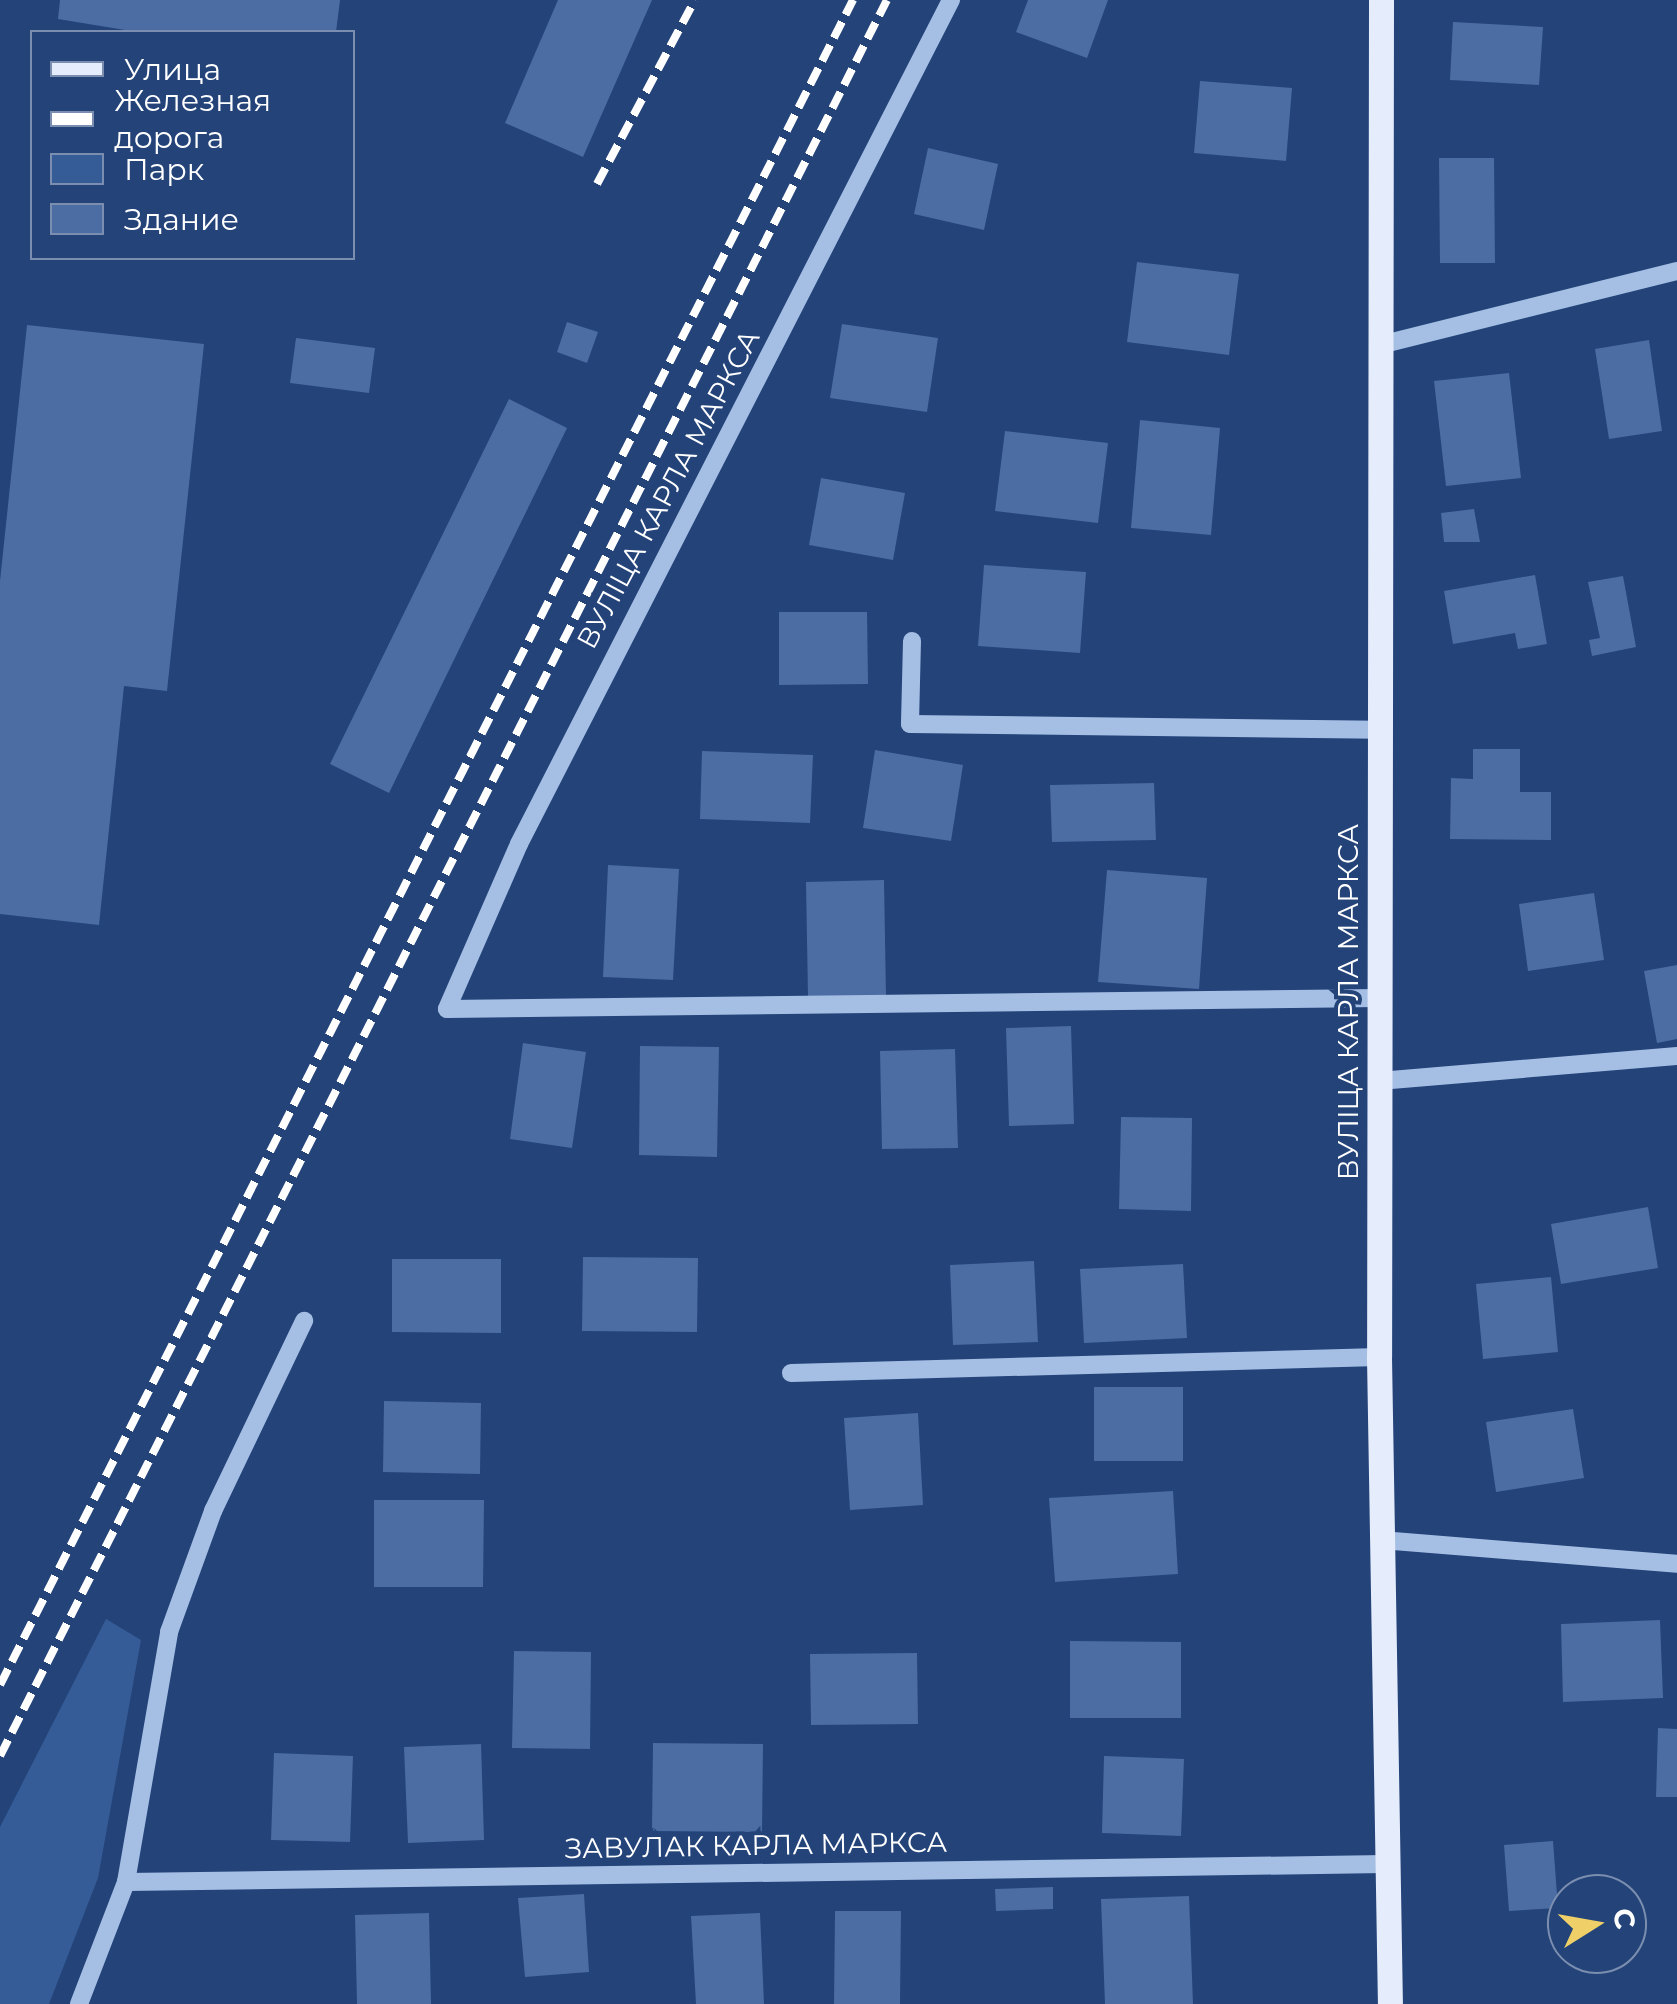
<!DOCTYPE html>
<html>
<head>
<meta charset="utf-8">
<style>
	body { margin:0 }
	#map { position:relative; width:1677px; height:2004px; overflow:hidden; background:#234379; font-family:Montserrat,sans-serif }
	div>[style] { position:absolute }
	.green>* { inset:0; background:#365c97 }
	.building>* { inset:0; background:#4b6da3 }
	.minor>* { height:18px; margin:-9px; padding:0 9px; transform-origin:9px; border-radius:9px; background:#a5bee4 }
	.major>* { height:25px; margin:-12.5px; padding:0 12.5px; transform-origin:12.5px; border-radius:12.5px; background:#e5ecfc }
	.rail>* { height:8px; margin-top:-4px; transform-origin:0; background:repeating-linear-gradient(90deg,#fff 0 18px,transparent 0 26px) }
	span { translate:-50% -50%; white-space:nowrap; text-align:center; line-height:1.15; -webkit-text-stroke:8px #234379; paint-order:stroke }
	.street-label { font-size:28px; color:#fff }
	.legend { position:absolute; left:30px; top:30px; width:325px; height:230px; box-sizing:border-box; background:#234379; border:2px solid #7b8eaf; margin:0; padding:12px 18px; list-style:none; font-size:30px; color:#fff }
	.legend li { display:flex; align-items:center; gap:20px; height:50px }
	.legend b { width:50px; border:2px solid #7b8eaf }
	.north { position:absolute; left:1547px; top:1874px; width:100px; height:100px; box-sizing:border-box; background:#234379; border:2px solid #7b8eaf; border-radius:50%; rotate:79deg; font-size:28px; font-weight:700; line-height:40px; text-align:center; color:#fff }
	.north::after { content:''; display:block; margin:auto; width:35px; height:45px; background:#efd068; clip-path:polygon(50% 0,100% 100%,50% 72%,0 100%) }
</style>
</head>
<body>
<div id="map">
	<div class="green">
		<div style="clip-path:polygon(106px 1619px,141px 1640px,98px 1878px,49px 2004px,0 2004px,0 1827px)"></div>
	</div>
	<div class="building">
		<div style="clip-path:polygon(60px 0,340px 0,336px 32px,137px 32px,58px 19px)"></div>
		<div style="clip-path:polygon(558px 0,652px 0,583px 157px,505px 123px)"></div>
		<div style="clip-path:polygon(1028px 0,1108px 0,1087px 58px,1016px 32px)"></div>
		<div style="clip-path:polygon(1453px 22px,1543px 27px,1539px 85px,1450px 80px)"></div>
		<div style="clip-path:polygon(1200px 81px,1292px 88px,1286px 161px,1194px 153px)"></div>
		<div style="clip-path:polygon(928px 148px,998px 164px,984px 230px,914px 214px)"></div>
		<div style="clip-path:polygon(1439px 158px,1494px 158px,1495px 263px,1440px 263px)"></div>
		<div style="clip-path:polygon(1137px 262px,1239px 274px,1229px 355px,1127px 342px)"></div>
		<div style="clip-path:polygon(567px 322px,598px 332px,587px 363px,557px 352px)"></div>
		<div style="clip-path:polygon(842px 324px,938px 338px,927px 412px,830px 398px)"></div>
		<div style="clip-path:polygon(27px 325px,204px 344px,167px 691px,124px 686px,99px 925px,0 914px,0 581px)"></div>
		<div style="clip-path:polygon(296px 338px,375px 348px,369px 393px,290px 383px)"></div>
		<div style="clip-path:polygon(1649px 340px,1662px 431px,1609px 439px,1595px 349px)"></div>
		<div style="clip-path:polygon(1509px 373px,1521px 478px,1446px 486px,1434px 381px)"></div>
		<div style="clip-path:polygon(509px 399px,567px 428px,389px 793px,330px 764px)"></div>
		<div style="clip-path:polygon(1140px 420px,1220px 428px,1211px 535px,1131px 528px)"></div>
		<div style="clip-path:polygon(1005px 431px,1108px 443px,1098px 523px,995px 511px)"></div>
		<div style="clip-path:polygon(821px 478px,905px 493px,893px 560px,809px 545px)"></div>
		<div style="clip-path:polygon(1474px 509px,1480px 542px,1444px 542px,1441px 513px)"></div>
		<div style="clip-path:polygon(984px 565px,1086px 572px,1080px 653px,978px 646px)"></div>
		<div style="clip-path:polygon(1535px 575px,1547px 644px,1518px 649px,1515px 633px,1453px 644px,1444px 591px)"></div>
		<div style="clip-path:polygon(1623px 576px,1636px 647px,1592px 656px,1589px 640px,1600px 638px,1588px 582px)"></div>
		<div style="clip-path:polygon(779px 612px,867px 612px,868px 684px,779px 685px)"></div>
		<div style="clip-path:polygon(1473px 749px,1520px 749px,1520px 792px,1551px 792px,1551px 840px,1450px 839px,1451px 778px,1473px 779px)"></div>
		<div style="clip-path:polygon(875px 750px,963px 765px,951px 841px,863px 828px)"></div>
		<div style="clip-path:polygon(702px 751px,813px 755px,810px 823px,700px 819px)"></div>
		<div style="clip-path:polygon(1154px 783px,1156px 840px,1052px 842px,1050px 785px)"></div>
		<div style="clip-path:polygon(608px 865px,679px 869px,673px 980px,603px 977px)"></div>
		<div style="clip-path:polygon(1107px 870px,1207px 878px,1199px 989px,1098px 982px)"></div>
		<div style="clip-path:polygon(884px 880px,886px 996px,808px 997px,806px 882px)"></div>
		<div style="clip-path:polygon(1594px 893px,1604px 960px,1528px 971px,1519px 904px)"></div>
		<div style="clip-path:polygon(1677px 965px,1677px 1039px,1657px 1043px,1644px 971px)"></div>
		<div style="clip-path:polygon(1071px 1026px,1074px 1124px,1009px 1126px,1006px 1028px)"></div>
		<div style="clip-path:polygon(523px 1043px,586px 1052px,572px 1148px,510px 1139px)"></div>
		<div style="clip-path:polygon(640px 1046px,719px 1047px,717px 1157px,639px 1155px)"></div>
		<div style="clip-path:polygon(955px 1049px,958px 1148px,882px 1149px,880px 1051px)"></div>
		<div style="clip-path:polygon(1121px 1117px,1192px 1118px,1191px 1211px,1119px 1209px)"></div>
		<div style="clip-path:polygon(1648px 1207px,1658px 1268px,1561px 1284px,1551px 1224px)"></div>
		<div style="clip-path:polygon(583px 1257px,698px 1258px,697px 1332px,582px 1331px)"></div>
		<div style="clip-path:polygon(392px 1259px,501px 1259px,501px 1333px,392px 1332px)"></div>
		<div style="clip-path:polygon(1034px 1261px,1038px 1342px,953px 1345px,950px 1265px)"></div>
		<div style="clip-path:polygon(1183px 1264px,1187px 1338px,1084px 1343px,1080px 1269px)"></div>
		<div style="clip-path:polygon(1551px 1277px,1558px 1352px,1483px 1359px,1476px 1284px)"></div>
		<div style="clip-path:polygon(1094px 1387px,1183px 1387px,1183px 1461px,1094px 1461px)"></div>
		<div style="clip-path:polygon(384px 1401px,481px 1403px,480px 1474px,383px 1472px)"></div>
		<div style="clip-path:polygon(1573px 1409px,1584px 1478px,1496px 1492px,1486px 1422px)"></div>
		<div style="clip-path:polygon(918px 1413px,923px 1505px,850px 1510px,844px 1418px)"></div>
		<div style="clip-path:polygon(1173px 1491px,1178px 1574px,1055px 1582px,1049px 1498px)"></div>
		<div style="clip-path:polygon(374px 1500px,484px 1500px,483px 1587px,374px 1587px)"></div>
		<div style="clip-path:polygon(1660px 1620px,1663px 1698px,1563px 1702px,1561px 1624px)"></div>
		<div style="clip-path:polygon(1070px 1641px,1181px 1642px,1181px 1718px,1070px 1718px)"></div>
		<div style="clip-path:polygon(514px 1651px,591px 1652px,590px 1749px,512px 1748px)"></div>
		<div style="clip-path:polygon(917px 1653px,918px 1724px,811px 1725px,810px 1654px)"></div>
		<div style="clip-path:polygon(1658px 1728px,1677px 1729px,1677px 1797px,1656px 1797px)"></div>
		<div style="clip-path:polygon(653px 1743px,763px 1744px,762px 1832px,652px 1831px)"></div>
		<div style="clip-path:polygon(481px 1744px,484px 1840px,408px 1843px,404px 1747px)"></div>
		<div style="clip-path:polygon(274px 1753px,353px 1756px,350px 1842px,271px 1840px)"></div>
		<div style="clip-path:polygon(1104px 1756px,1184px 1759px,1181px 1836px,1102px 1833px)"></div>
		<div style="clip-path:polygon(1553px 1841px,1558px 1908px,1509px 1911px,1504px 1845px)"></div>
		<div style="clip-path:polygon(760px 1842px,761px 1852px,734px 1853px,734px 1843px)"></div>
		<div style="clip-path:polygon(1053px 1887px,1053px 1909px,996px 1911px,995px 1889px)"></div>
		<div style="clip-path:polygon(584px 1894px,589px 1972px,525px 1977px,518px 1898px)"></div>
		<div style="clip-path:polygon(1189px 1896px,1193px 2004px,1105px 2004px,1101px 1899px)"></div>
		<div style="clip-path:polygon(835px 1911px,901px 1911px,900px 2004px,834px 2004px)"></div>
		<div style="clip-path:polygon(429px 1913px,431px 2004px,357px 2004px,355px 1915px)"></div>
		<div style="clip-path:polygon(760px 1913px,764px 2004px,696px 2004px,691px 1916px)"></div>
	</div>
	<div class="minor">
		<div style="left:951px;top:0;width:948px;rotate:117.11deg"></div>
		<div style="left:519px;top:844px;width:180px;rotate:113.6deg"></div>
		<div style="left:447px;top:1009px;width:932px;rotate:-0.68deg"></div>
		<div style="left:1380px;top:345px;width:306px;rotate:-14deg"></div>
		<div style="left:912px;top:641px;width:83px;rotate:91.4deg"></div>
		<div style="left:910px;top:724px;width:467px;rotate:0.7deg"></div>
		<div style="left:1379px;top:1081px;width:299px;rotate:-4.8deg"></div>
		<div style="left:791px;top:1373px;width:588px;rotate:-1.56deg"></div>
		<div style="left:1381px;top:1540px;width:297px;rotate:4.6deg"></div>
		<div style="left:126px;top:1882px;width:1259px;rotate:-0.82deg"></div>
		<div style="left:79px;top:2004px;width:131px;rotate:-68.9deg"></div>
		<div style="left:126px;top:1882px;width:254px;rotate:-80.2deg"></div>
		<div style="left:169px;top:1632px;width:129px;rotate:-70deg"></div>
		<div style="left:213px;top:1511px;width:211px;rotate:-64.4deg"></div>
	</div>
	<div class="major">
		<div style="left:1381px;top:0;width:1357px;rotate:90.08deg"></div>
		<div style="left:1379px;top:1357px;width:647px;rotate:89.03deg"></div>
	</div>
	<div class="rail">
		<div style="left:597px;top:184px;width:208px;rotate:-62deg"></div>
		<div style="left:0;top:1685px;width:1889px;rotate:-63.15deg"></div>
		<div style="left:0;top:1756px;width:1967px;rotate:-63.2deg"></div>
	</div>
	<div class="street-label">
		<span style="left:668px;top:489px;rotate:-62deg">ВУЛІЦА КАРЛА МАРКСА</span>
		<span style="left:1348px;top:1002px;rotate:-90deg">ВУЛІЦА КАРЛА МАРКСА</span>
		<span style="left:756px;top:1845px;rotate:-1deg">ЗАВУЛАК КАРЛА МАРКСА</span>
	</div>
	<ul class="legend">
	<li><b style="height:12px;background:#e5ecfc"></b>Улица</li>
	<li><b style="height:12px;background:#fff"></b>Железная дорога</li>
	<li><b style="height:28px;background:#365c97"></b>Парк</li>
	<li><b style="height:28px;background:#4b6da3"></b>Здание</li>
	</ul>
	<div class="north">С</div>
</div>
</body>
</html>
